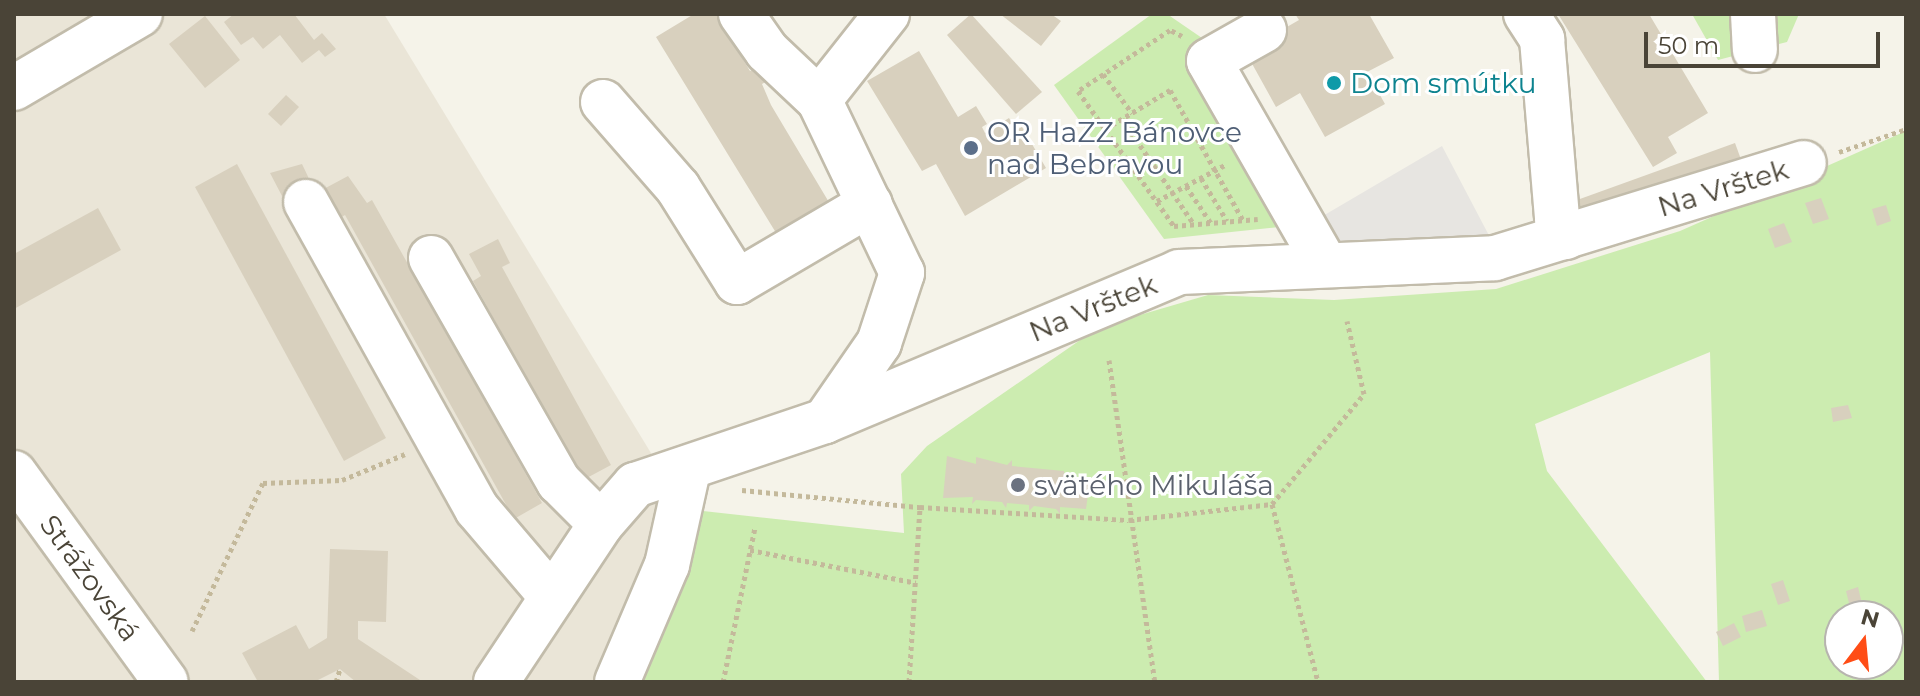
<!DOCTYPE html>
<html>
<head>
<meta charset="utf-8">
<style>
	body { margin:0 }
	#map { position:relative; width:1920px; height:696px; overflow:hidden; background:#f5f3e9; font-family:Montserrat,sans-serif }
	div>[style] { position:absolute }
	.residential>* { inset:0; background:#eae5d7 }
	.green>* { inset:0; background:#ccecb0 }
	.parking>* { inset:0; background:#e7e5e1 }
	.building>* { inset:0; background:#d8d0be }
	.path>* { height:5px; margin-top:-2.5px; transform-origin:0; background:repeating-linear-gradient(90deg,#c4b99b 0 4px,transparent 0 8px) }
	.roads { filter:drop-shadow(2px 0 #c2bcab) drop-shadow(-2px 0 #c2bcab) drop-shadow(0 2px #c2bcab) drop-shadow(0 -2px #c2bcab) }
	.minor>* { height:44px; margin:-22px; padding:0 22px; transform-origin:22px; border-radius:22px; background:#fff }
	.dots>* { width:22px; height:22px; translate:-50% -50%; box-sizing:border-box; border:4px solid #fff; border-radius:50% }
	span { translate:-50% -50%; white-space:nowrap; text-align:center; line-height:1.15; -webkit-text-stroke:6px #fff; paint-order:stroke }
	.culture-label { font-size:28px; color:#0d838f }
	.left { translate:0 -50%; text-align:left }
	.service-label { font-size:28px; color:#4e5e75 }
	.street-label { font-size:28px; color:#4a4437 }
	.worship-label { font-size:28px; color:#5b616d }
	.frame { position:absolute; inset:0; border:16px solid #4a4437; pointer-events:none }
	.north { position:absolute; left:1824px; top:600px; width:80px; height:80px; box-sizing:border-box; background:#fff; border:2px solid #b7b4af; border-radius:50%; rotate:16deg; font-size:22px; font-weight:700; line-height:32px; text-align:center; color:#4a4437 }
	.north::after { content:''; display:block; margin:auto; width:28px; height:36px; background:#ff4d16; clip-path:polygon(50% 0,100% 100%,50% 72%,0 100%) }
	.scale { position:absolute; left:1644px; top:32px; width:236px; height:36px; box-sizing:border-box; border:4px solid #4a4437; border-top:0; padding-left:10px; font-size:24px; line-height:28px; white-space:nowrap; color:#4a4437; -webkit-text-stroke:6px #fff; paint-order:stroke }
</style>
</head>
<body>
<div id="map">
	<div class="residential">
		<div style="clip-path:polygon(14px 14px,384px 14px,685px 509px,639px 682px,14px 682px)"></div>
	</div>
	<div class="green">
		<div style="clip-path:polygon(1152px 14px,1167px 14px,1218px 49px,1289px 226px,1164px 239px,1054px 85px)"></div>
		<div style="clip-path:polygon(1692px 14px,1799px 14px,1787px 42px,1718px 60px)"></div>
		<div style="clip-path:polygon(evenodd,1906px 131px,1906px 682px,1719px 682px,1710px 352px,1535px 424px,1547px 471px,1707px 682px,639px 682px,685px 509px,904px 533px,901px 474px,927px 446px,1099px 327px,1208px 295px,1334px 300px,1496px 289px,1680px 231px,1906px 131px,1840px 616px,1888px 616px,1888px 664px,1840px 664px,1840px 616px)"></div>
	</div>
	<div class="parking">
		<div style="clip-path:polygon(1442px 146px,1494px 245px,1334px 250px,1316px 220px)"></div>
	</div>
	<div class="building">
		<div style="clip-path:polygon(234px 14px,294px 14px,314px 40px,322px 33px,336px 49px,325px 57px,319px 50px,302px 63px,280px 35px,263px 49px,253px 37px,241px 45px,224px 22px)"></div>
		<div style="clip-path:polygon(694px 14px,716px 14px,750px 71px,762px 64px,771px 79px,762px 84px,771px 105px,833px 209px,781px 241px,656px 37px)"></div>
		<div style="clip-path:polygon(971px 14px,1042px 92px,1016px 114px,947px 35px)"></div>
		<div style="clip-path:polygon(1000px 14px,1051px 14px,1061px 21px,1041px 46px)"></div>
		<div style="clip-path:polygon(1295px 14px,1369px 14px,1394px 58px,1367px 72px,1385px 104px,1325px 137px,1300px 93px,1276px 107px,1245px 51px,1299px 20px)"></div>
		<div style="clip-path:polygon(1558px 14px,1649px 14px,1708px 113px,1668px 137px,1677px 153px,1653px 167px)"></div>
		<div style="clip-path:polygon(205px 16px,240px 60px,205px 88px,169px 44px)"></div>
		<div style="clip-path:polygon(919px 51px,958px 117px,976px 106px,987px 124px,982px 127px,985px 133px,1009px 118px,1016px 130px,1022px 127px,1046px 168px,965px 216px,936px 164px,922px 171px,867px 81px)"></div>
		<div style="clip-path:polygon(286px 95px,299px 107px,281px 126px,268px 114px)"></div>
		<div style="clip-path:polygon(1735px 143px,1743px 165px,1574px 227px,1566px 204px)"></div>
		<div style="clip-path:polygon(237px 164px,386px 438px,344px 461px,195px 187px)"></div>
		<div style="clip-path:polygon(302px 164px,313px 187px,296px 188px,282px 196px,270px 173px)"></div>
		<div style="clip-path:polygon(348px 176px,367px 203px,372px 200px,542px 503px,514px 519px,345px 215px,340px 218px,320px 191px)"></div>
		<div style="clip-path:polygon(1821px 198px,1829px 219px,1813px 224px,1805px 203px)"></div>
		<div style="clip-path:polygon(1886px 205px,1891px 221px,1877px 226px,1872px 209px)"></div>
		<div style="clip-path:polygon(98px 208px,121px 250px,14px 309px,14px 254px)"></div>
		<div style="clip-path:polygon(1784px 223px,1792px 242px,1775px 248px,1768px 229px)"></div>
		<div style="clip-path:polygon(498px 239px,510px 263px,502px 267px,611px 465px,583px 480px,473px 281px,481px 276px,469px 254px)"></div>
		<div style="clip-path:polygon(1848px 405px,1852px 418px,1833px 422px,1831px 408px)"></div>
		<div style="clip-path:polygon(947px 456px,976px 464px,976px 457px,1007px 465px,1012px 460px,1012px 466px,1064px 471px,1065px 477px,1090px 480px,1086px 509px,1060px 507px,1060px 514px,1056px 509px,1034px 506px,1029px 511px,1029px 505px,1007px 503px,1006px 508px,1002px 502px,976px 500px,972px 504px,973px 497px,943px 498px)"></div>
		<div style="clip-path:polygon(330px 549px,388px 551px,386px 622px,358px 621px,358px 639px,423px 682px,356px 682px,340px 669px,314px 682px,258px 682px,242px 653px,296px 625px,309px 649px,327px 638px)"></div>
		<div style="clip-path:polygon(1783px 580px,1790px 601px,1778px 605px,1771px 584px)"></div>
		<div style="clip-path:polygon(1858px 587px,1862px 604px,1850px 607px,1846px 591px)"></div>
		<div style="clip-path:polygon(1762px 610px,1767px 626px,1746px 632px,1742px 616px)"></div>
		<div style="clip-path:polygon(1734px 623px,1741px 637px,1723px 646px,1716px 632px)"></div>
	</div>
	<div class="path">
		<div style="left:1182px;top:36px;width:13px;rotate:-153deg"></div>
		<div style="left:1170px;top:30px;width:110px;rotate:146.5deg"></div>
		<div style="left:1078px;top:91px;width:166px;rotate:54.6deg"></div>
		<div style="left:1174px;top:226px;width:84px;rotate:-4.8deg"></div>
		<div style="left:1103px;top:74px;width:49px;rotate:53.4deg"></div>
		<div style="left:1122px;top:119px;width:127px;rotate:55.6deg"></div>
		<div style="left:1105px;top:129px;width:76px;rotate:-31deg"></div>
		<div style="left:1170px;top:90px;width:149px;rotate:60.7deg"></div>
		<div style="left:1839px;top:152px;width:71px;rotate:-18.9deg"></div>
		<div style="left:1201px;top:178px;width:50px;rotate:58.8deg"></div>
		<div style="left:1186px;top:186px;width:45px;rotate:56deg"></div>
		<div style="left:1157px;top:201px;width:79px;rotate:-27.9deg"></div>
		<div style="left:1109px;top:360px;width:325px;rotate:81.9deg"></div>
		<div style="left:742px;top:490px;width:179px;rotate:5.5deg"></div>
		<div style="left:1272px;top:504px;width:143px;rotate:-50.1deg"></div>
		<div style="left:1364px;top:394px;width:75px;rotate:-103.1deg"></div>
		<div style="left:750px;top:550px;width:169px;rotate:11.2deg"></div>
		<div style="left:192px;top:631px;width:164px;rotate:-64.4deg"></div>
		<div style="left:263px;top:483px;width:79px;rotate:-2.2deg"></div>
		<div style="left:342px;top:480px;width:68px;rotate:-22.4deg"></div>
		<div style="left:336px;top:682px;width:14px;rotate:-73deg"></div>
		<div style="left:723px;top:682px;width:158px;rotate:-78.3deg"></div>
		<div style="left:909px;top:682px;width:175px;rotate:-86.4deg"></div>
		<div style="left:920px;top:507px;width:209px;rotate:3.6deg"></div>
		<div style="left:1129px;top:520px;width:144px;rotate:-6.4deg"></div>
		<div style="left:1272px;top:504px;width:184px;rotate:75.5deg"></div>
	</div>
	<div class="roads">
		<div class="minor">
			<div style="left:741px;top:14px;width:45px;rotate:54.9deg"></div>
			<div style="left:767px;top:51px;width:71px;rotate:43.3deg"></div>
			<div style="left:1526px;top:14px;width:30px;rotate:57deg"></div>
			<div style="left:1542px;top:39px;width:180px;rotate:85.2deg"></div>
			<div style="left:1557px;top:218px;width:21px;rotate:67deg"></div>
			<div style="left:1753px;top:14px;width:36px;rotate:87deg"></div>
			<div style="left:1264px;top:30px;width:63px;rotate:150.6deg"></div>
			<div style="left:1209px;top:61px;width:235px;rotate:60.2deg"></div>
			<div style="left:14px;top:88px;width:146px;rotate:-30.4deg"></div>
			<div style="left:603px;top:102px;width:114px;rotate:48.9deg"></div>
			<div style="left:678px;top:188px;width:111px;rotate:57.9deg"></div>
			<div style="left:737px;top:282px;width:154px;rotate:-30.4deg"></div>
			<div style="left:306px;top:202px;width:351px;rotate:60.9deg"></div>
			<div style="left:477px;top:509px;width:116px;rotate:49.6deg"></div>
			<div style="left:431px;top:258px;width:258px;rotate:60.3deg"></div>
			<div style="left:559px;top:482px;width:59px;rotate:45deg"></div>
			<div style="left:825px;top:421px;width:95px;rotate:-55.3deg"></div>
			<div style="left:879px;top:343px;width:74px;rotate:-71.8deg"></div>
			<div style="left:902px;top:273px;width:192px;rotate:-115.6deg"></div>
			<div style="left:819px;top:100px;width:110px;rotate:-51.7deg"></div>
			<div style="left:14px;top:473px;width:258px;rotate:54deg"></div>
			<div style="left:496px;top:682px;width:190px;rotate:-56.4deg"></div>
			<div style="left:601px;top:524px;width:52px;rotate:-48.9deg"></div>
			<div style="left:635px;top:485px;width:200px;rotate:-18.6deg"></div>
			<div style="left:825px;top:421px;width:384px;rotate:-22.8deg"></div>
			<div style="left:1179px;top:272px;width:316px;rotate:-2.5deg"></div>
			<div style="left:1495px;top:258px;width:323px;rotate:-17.1deg"></div>
			<div style="left:617px;top:682px;width:127px;rotate:-66.9deg"></div>
			<div style="left:667px;top:565px;width:97px;rotate:-77.5deg"></div>
		</div>
	</div>
	<div class="dots">
		<div style="left:1334px;top:83px;background:#0f9aa8"></div>
		<div style="left:971px;top:148px;background:#5c6f8a"></div>
		<div style="left:1018px;top:485px;background:#6b7280"></div>
	</div>
	<div class="culture-label">
		<span class="left" style="left:1350px;top:83px">Dom smútku</span>
	</div>
	<div class="service-label">
		<span class="left" style="left:987px;top:148px">OR HaZZ Bánovce<br>nad Bebravou</span>
	</div>
	<div class="street-label">
		<span style="left:1723px;top:188px;rotate:-17deg">Na Vrštek</span>
		<span style="left:1093px;top:308px;rotate:-22deg">Na Vrštek</span>
		<span style="left:90px;top:578px;rotate:54deg">Strážovská</span>
	</div>
	<div class="worship-label">
		<span class="left" style="left:1034px;top:485px">svätého Mikuláša</span>
	</div>
	<div class="frame"></div>
	<div class="north">N</div>
	<div class="scale">50 m</div>
</div>
</body>
</html>
